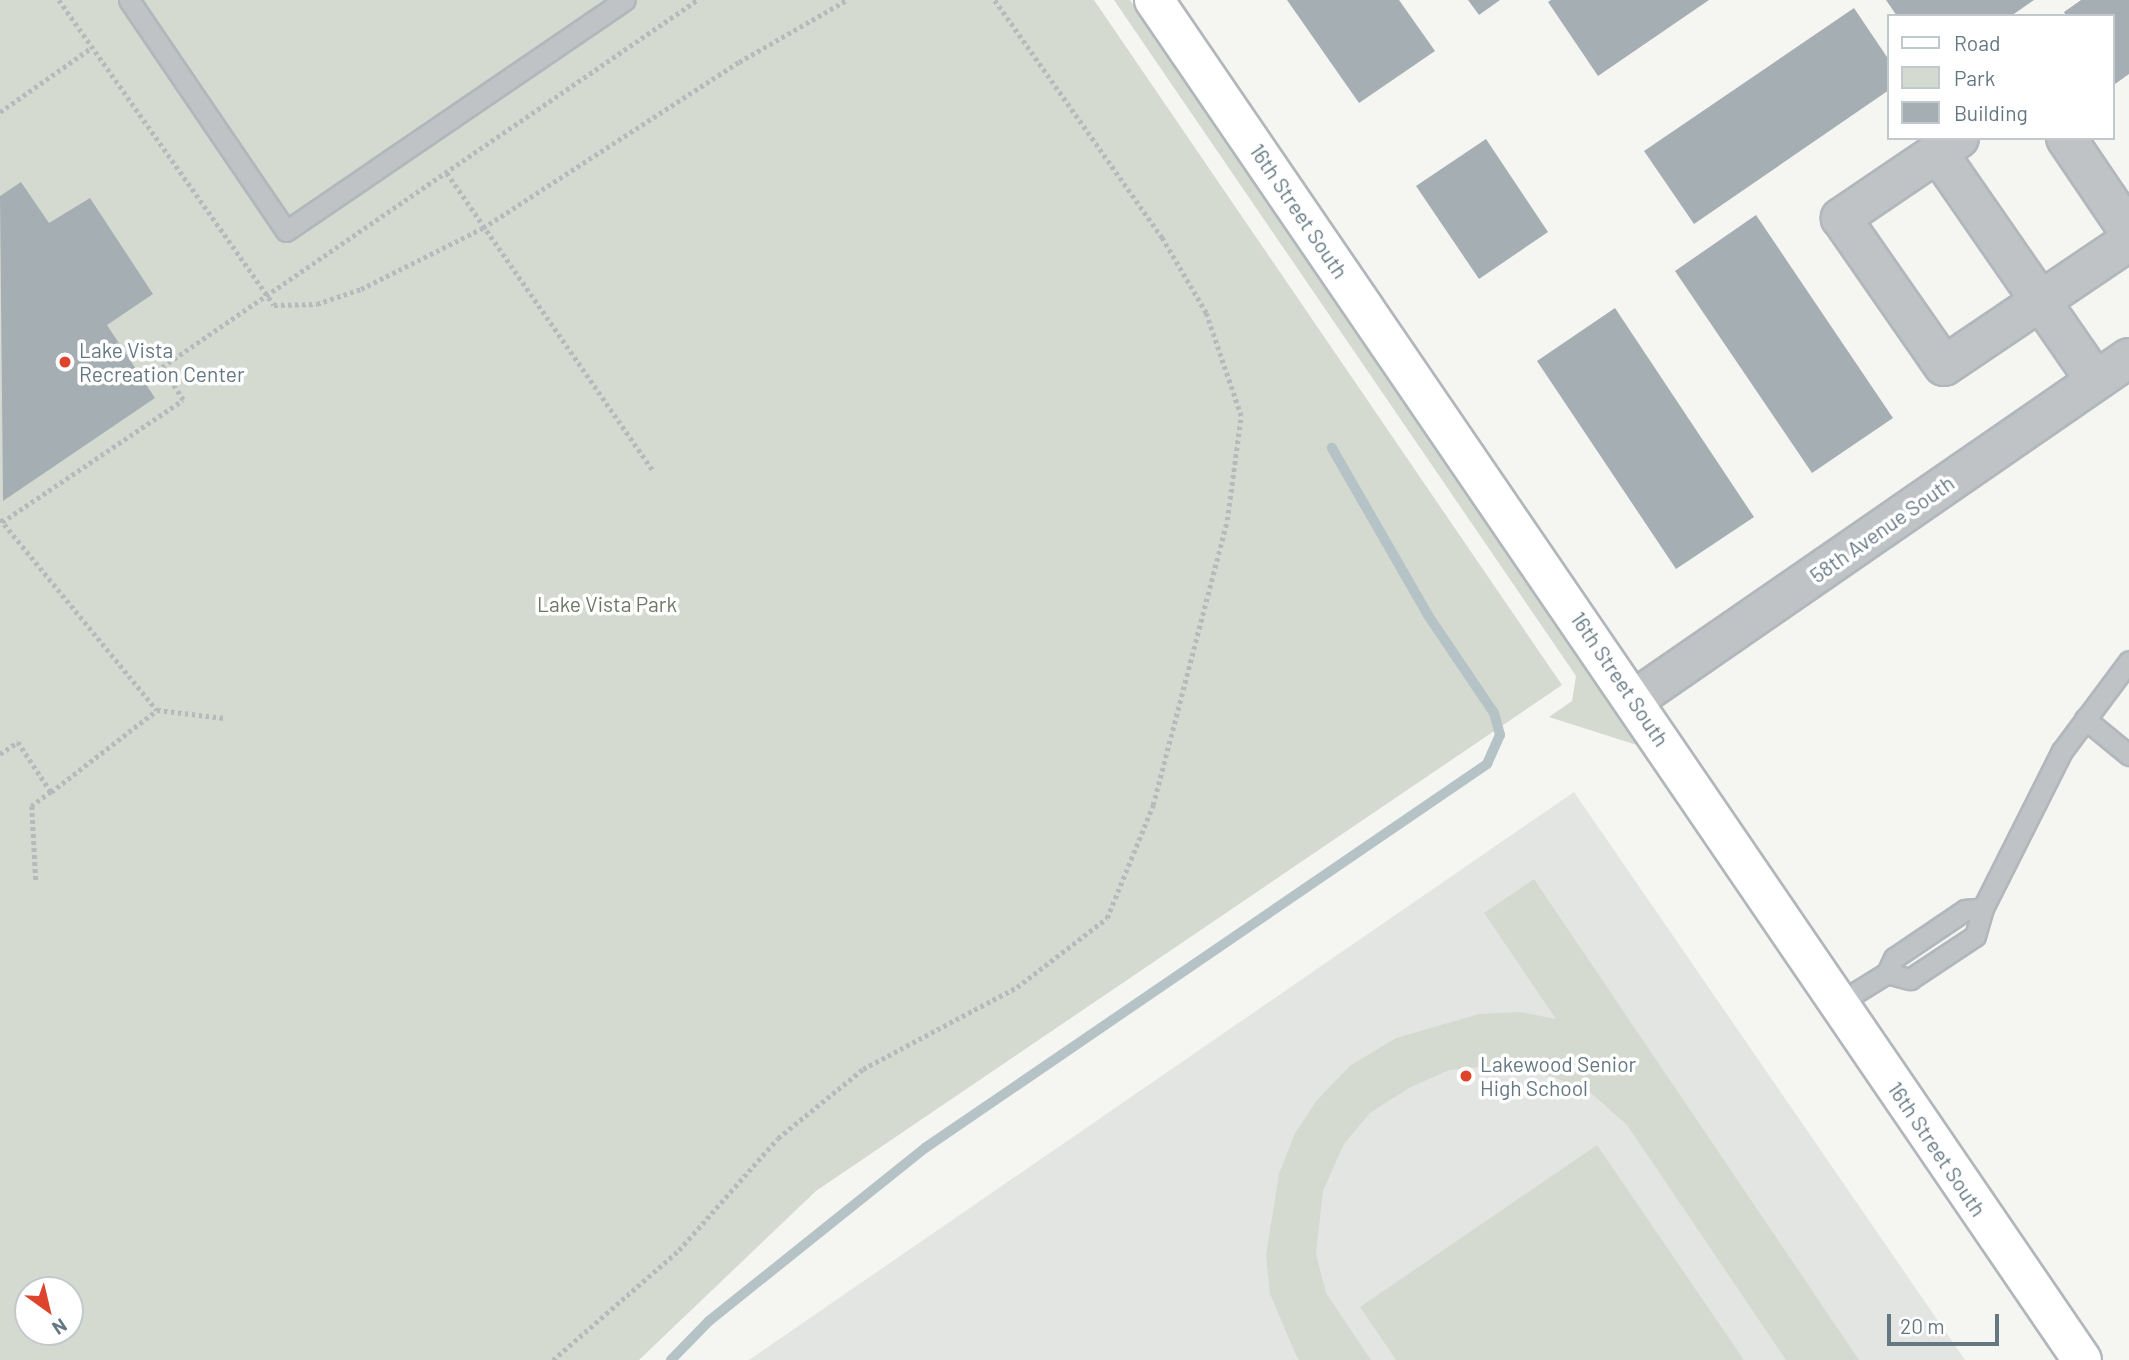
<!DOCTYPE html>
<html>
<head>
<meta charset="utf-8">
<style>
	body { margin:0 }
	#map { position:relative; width:2129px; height:1360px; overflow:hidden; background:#f5f5f2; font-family:Barlow,sans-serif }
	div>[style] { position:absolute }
	.built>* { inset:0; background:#e3e5e3 }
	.green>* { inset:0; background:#d5dad1 }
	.stream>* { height:10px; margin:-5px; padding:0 5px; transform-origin:5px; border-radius:5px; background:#b5c3c6 }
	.building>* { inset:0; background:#a5afb3 }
	.path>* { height:4.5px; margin-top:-2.25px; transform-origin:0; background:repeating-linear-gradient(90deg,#b7babc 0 3.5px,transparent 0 7px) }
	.roads { filter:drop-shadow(2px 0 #b1b7bb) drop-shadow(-2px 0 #b1b7bb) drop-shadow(0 2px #b1b7bb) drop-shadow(0 -2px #b1b7bb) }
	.lane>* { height:19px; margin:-9.5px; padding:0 9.5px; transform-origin:9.5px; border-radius:9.5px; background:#bfc3c6 }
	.street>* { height:38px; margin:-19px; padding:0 19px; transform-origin:19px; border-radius:19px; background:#bfc3c6 }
	.secondary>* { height:38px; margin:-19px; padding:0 19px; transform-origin:19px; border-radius:19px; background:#fff }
	.dots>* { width:19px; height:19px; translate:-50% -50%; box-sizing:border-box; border:4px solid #fff; border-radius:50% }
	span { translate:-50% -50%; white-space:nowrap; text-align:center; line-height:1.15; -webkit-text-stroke:7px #fff; paint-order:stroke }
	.street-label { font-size:21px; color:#657882 }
	.poi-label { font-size:21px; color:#657882 }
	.left { translate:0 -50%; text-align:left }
	.park-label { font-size:21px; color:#6a7964 }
	.legend { position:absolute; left:1887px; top:14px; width:228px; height:126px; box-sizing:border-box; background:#fff; border:2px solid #c1c9cd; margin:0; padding:9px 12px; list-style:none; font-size:21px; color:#657882 }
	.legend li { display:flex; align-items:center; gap:14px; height:35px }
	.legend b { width:35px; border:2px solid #c1c9cd }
	.north { position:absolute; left:14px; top:1276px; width:70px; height:70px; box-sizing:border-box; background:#fff; border:2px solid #c1c9cd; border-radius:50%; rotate:146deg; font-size:19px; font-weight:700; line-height:28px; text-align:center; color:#657882 }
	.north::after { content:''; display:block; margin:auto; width:24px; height:32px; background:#dd442b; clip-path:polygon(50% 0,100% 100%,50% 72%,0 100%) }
	.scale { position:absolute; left:1887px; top:1314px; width:112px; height:32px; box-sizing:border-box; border:4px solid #657882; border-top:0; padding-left:9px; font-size:21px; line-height:24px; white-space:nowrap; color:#657882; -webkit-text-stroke:5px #fff; paint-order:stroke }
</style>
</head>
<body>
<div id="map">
	<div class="built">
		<div style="clip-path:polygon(1574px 792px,1965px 1360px,749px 1360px)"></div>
	</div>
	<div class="green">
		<div style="clip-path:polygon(evenodd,0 0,1094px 0,1562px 685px,816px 1191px,639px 1360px,0 1360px,0 0,28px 1290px,70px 1290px,70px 1332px,28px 1332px,28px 1290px)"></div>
		<div style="clip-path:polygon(1114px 0,1130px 0,1643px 747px,1549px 717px,1572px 701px,1576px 676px)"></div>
		<div style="clip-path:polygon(1534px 879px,1859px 1360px,1786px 1360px,1627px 1125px,1591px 1093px,1551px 1076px,1501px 1065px,1449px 1070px,1409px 1088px,1370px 1113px,1344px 1144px,1323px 1191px,1316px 1254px,1326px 1293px,1371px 1360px,1299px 1360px,1295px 1353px,1270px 1294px,1266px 1255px,1279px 1174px,1295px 1133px,1317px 1100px,1351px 1065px,1396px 1038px,1479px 1014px,1520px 1012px,1556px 1019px,1484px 913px)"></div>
		<div style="clip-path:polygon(1597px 1145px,1744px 1360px,1396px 1360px,1360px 1307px)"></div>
	</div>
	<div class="stream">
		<div style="left:671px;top:1360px;width:54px;rotate:-45.7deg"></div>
		<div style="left:709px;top:1321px;width:277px;rotate:-38.7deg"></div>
		<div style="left:925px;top:1148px;width:681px;rotate:-34.34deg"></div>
		<div style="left:1487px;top:764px;width:32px;rotate:-66deg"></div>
		<div style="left:1500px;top:735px;width:23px;rotate:-105deg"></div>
		<div style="left:1494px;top:713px;width:118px;rotate:-124deg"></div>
		<div style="left:1428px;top:615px;width:193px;rotate:-119.9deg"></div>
	</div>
	<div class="building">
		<div style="clip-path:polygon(1287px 0,1399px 0,1435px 51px,1359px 103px)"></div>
		<div style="clip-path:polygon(1468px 0,1500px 0,1479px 15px)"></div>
		<div style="clip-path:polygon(1551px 0,1709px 0,1598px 76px,1548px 2px)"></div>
		<div style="clip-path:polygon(1886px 0,2034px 0,2011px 16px,1897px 16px)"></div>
		<div style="clip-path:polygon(2081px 0,2129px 0,2129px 74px,2115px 84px,2113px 16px,2066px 16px,2064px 12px)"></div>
		<div style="clip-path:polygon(1854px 8px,1889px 60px,1889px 90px,1694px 224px,1644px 151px)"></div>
		<div style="clip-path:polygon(1486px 139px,1548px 232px,1479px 279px,1416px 186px)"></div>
		<div style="clip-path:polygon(21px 182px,49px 223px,90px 198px,153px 294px,107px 325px,155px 398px,3px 501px,0 196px)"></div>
		<div style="clip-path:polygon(1756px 215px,1893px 418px,1812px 473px,1675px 271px)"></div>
		<div style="clip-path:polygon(1615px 308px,1754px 517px,1676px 569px,1537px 361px)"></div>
	</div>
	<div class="path">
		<div style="left:59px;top:0;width:373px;rotate:54.8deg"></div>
		<div style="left:274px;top:305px;width:43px;rotate:-1.3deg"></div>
		<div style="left:317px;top:304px;width:46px;rotate:-18.8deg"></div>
		<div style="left:361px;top:289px;width:136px;rotate:-26.6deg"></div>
		<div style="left:483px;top:228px;width:305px;rotate:-33deg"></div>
		<div style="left:739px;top:62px;width:125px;rotate:-29.9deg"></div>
		<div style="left:0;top:112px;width:111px;rotate:-35.1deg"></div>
		<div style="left:447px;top:173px;width:361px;rotate:55.3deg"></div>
		<div style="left:0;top:519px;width:247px;rotate:50.6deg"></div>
		<div style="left:2px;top:522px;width:218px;rotate:-34deg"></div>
		<div style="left:183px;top:400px;width:39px;rotate:-122deg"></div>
		<div style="left:162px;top:367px;width:649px;rotate:-34.45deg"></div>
		<div style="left:0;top:754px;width:22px;rotate:-34deg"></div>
		<div style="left:18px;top:742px;width:60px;rotate:56.6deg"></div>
		<div style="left:51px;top:792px;width:24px;rotate:144deg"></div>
		<div style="left:32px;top:806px;width:77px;rotate:87deg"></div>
		<div style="left:51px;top:792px;width:134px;rotate:-37.7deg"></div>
		<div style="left:157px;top:710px;width:68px;rotate:6.7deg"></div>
		<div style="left:553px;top:1360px;width:167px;rotate:-41.1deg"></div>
		<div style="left:679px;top:1250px;width:149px;rotate:-48.5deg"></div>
		<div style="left:778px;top:1138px;width:109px;rotate:-39.1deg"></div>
		<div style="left:863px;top:1069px;width:174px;rotate:-28deg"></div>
		<div style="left:1017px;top:987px;width:113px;rotate:-37.5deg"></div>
		<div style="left:1107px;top:918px;width:122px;rotate:-67.8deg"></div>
		<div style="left:1153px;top:805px;width:294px;rotate:-75.4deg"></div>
		<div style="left:1227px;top:520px;width:105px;rotate:-82.3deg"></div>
		<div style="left:1241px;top:416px;width:109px;rotate:-108.8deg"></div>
		<div style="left:1206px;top:313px;width:87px;rotate:-120.4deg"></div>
		<div style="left:1162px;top:238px;width:291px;rotate:-125.2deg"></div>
	</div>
	<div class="roads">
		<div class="lane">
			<div style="left:129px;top:0;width:279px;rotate:55.8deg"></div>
			<div style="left:286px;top:231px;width:410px;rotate:-34.3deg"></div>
			<div style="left:2085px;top:719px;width:57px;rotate:39.3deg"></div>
			<div style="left:1887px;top:973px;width:17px;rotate:-65deg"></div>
			<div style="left:1894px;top:958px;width:86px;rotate:-34.1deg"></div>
			<div style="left:1965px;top:910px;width:18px;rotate:-6deg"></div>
			<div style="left:1837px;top:1004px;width:59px;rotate:-31.8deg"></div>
			<div style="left:1887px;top:973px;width:24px;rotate:15deg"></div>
			<div style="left:1910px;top:979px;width:78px;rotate:-33.5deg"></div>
			<div style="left:1975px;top:936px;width:29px;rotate:-74deg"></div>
			<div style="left:1983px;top:908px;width:176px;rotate:-63.3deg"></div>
			<div style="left:2062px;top:751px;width:112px;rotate:-53.3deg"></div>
		</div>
		<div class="street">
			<div style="left:1959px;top:138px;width:143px;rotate:145.9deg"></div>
			<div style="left:1841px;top:218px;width:180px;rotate:55.2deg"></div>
			<div style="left:1944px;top:366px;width:223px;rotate:-34deg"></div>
			<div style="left:2066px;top:138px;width:112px;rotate:55.9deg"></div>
			<div style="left:1938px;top:153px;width:277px;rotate:55.3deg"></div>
			<div style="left:1635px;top:699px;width:600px;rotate:-34.62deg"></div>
		</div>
		<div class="secondary">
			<div style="left:1154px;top:0;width:1646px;rotate:55.69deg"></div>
		</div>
	</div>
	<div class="dots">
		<div style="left:65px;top:362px;background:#dd442b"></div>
		<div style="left:1466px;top:1076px;background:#dd442b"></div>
	</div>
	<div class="street-label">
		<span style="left:1299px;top:211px;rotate:56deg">16th Street South</span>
		<span style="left:1882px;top:529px;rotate:-35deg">58th Avenue South</span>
		<span style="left:1620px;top:679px;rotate:56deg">16th Street South</span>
		<span style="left:1937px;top:1149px;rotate:56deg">16th Street South</span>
	</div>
	<div class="poi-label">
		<span class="left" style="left:79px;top:362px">Lake Vista<br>Recreation Center</span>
		<span class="left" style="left:1480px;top:1076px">Lakewood Senior<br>High School</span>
	</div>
	<div class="park-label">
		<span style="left:607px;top:604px">Lake Vista Park</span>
	</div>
	<ul class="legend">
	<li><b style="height:9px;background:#fff"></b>Road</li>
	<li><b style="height:19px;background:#d5dad1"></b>Park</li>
	<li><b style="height:19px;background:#a5afb3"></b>Building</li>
	</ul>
	<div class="north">N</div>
	<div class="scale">20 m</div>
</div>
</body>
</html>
